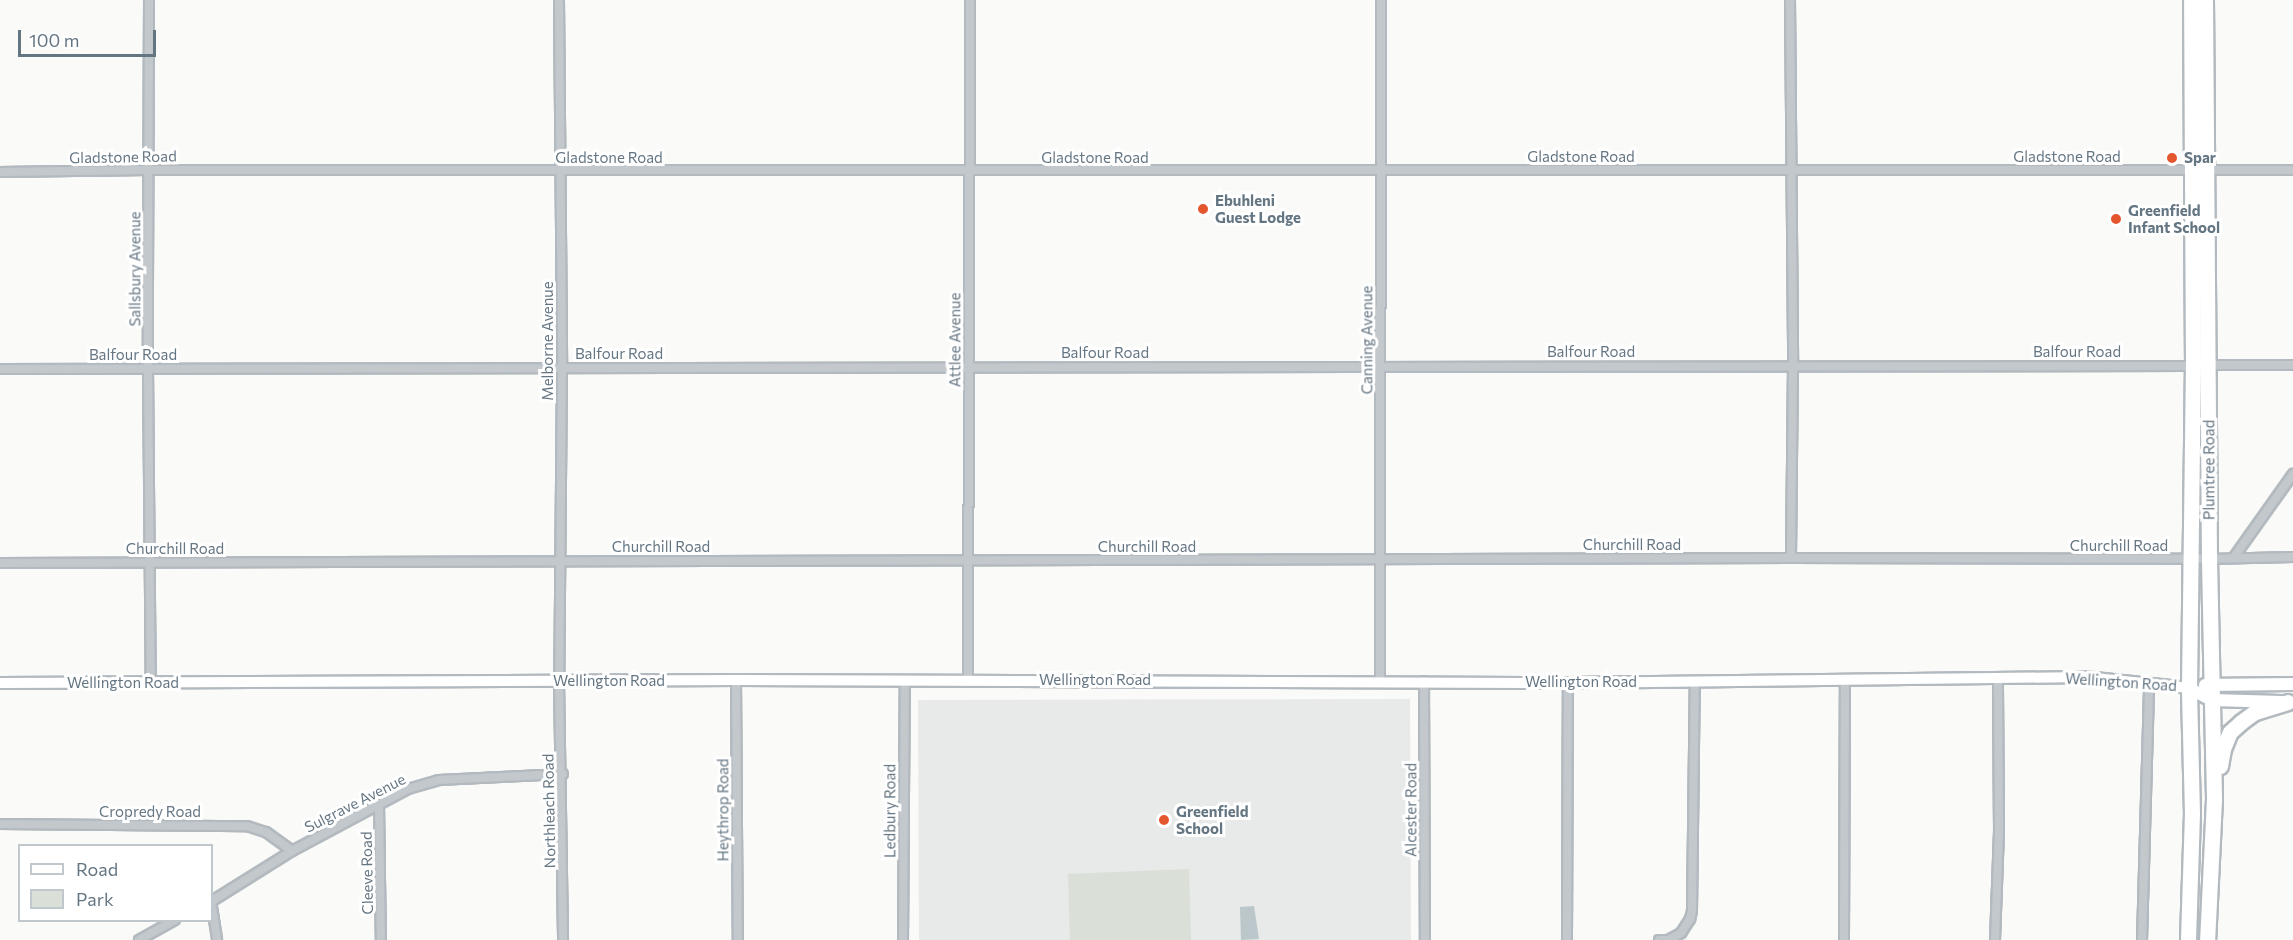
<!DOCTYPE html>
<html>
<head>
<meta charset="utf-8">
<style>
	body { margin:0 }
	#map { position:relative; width:2293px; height:940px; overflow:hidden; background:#fafaf8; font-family:Commissioner,sans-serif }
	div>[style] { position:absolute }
	.built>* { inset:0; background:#e8e9e9 }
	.green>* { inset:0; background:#dadfd7 }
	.water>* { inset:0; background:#bbc7cb }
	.roads { filter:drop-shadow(2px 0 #b3babf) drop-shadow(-2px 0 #b3babf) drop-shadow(0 2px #b3babf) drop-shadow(0 -2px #b3babf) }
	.street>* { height:8px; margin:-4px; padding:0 4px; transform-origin:4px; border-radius:4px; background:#c3c8cc }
	.secondary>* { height:10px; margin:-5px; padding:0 5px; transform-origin:5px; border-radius:5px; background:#fff }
	.primary>* { height:12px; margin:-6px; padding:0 6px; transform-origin:6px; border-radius:6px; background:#fff }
	.highway>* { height:15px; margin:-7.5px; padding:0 7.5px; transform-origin:7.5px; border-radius:7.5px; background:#fff }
	.dots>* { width:16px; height:16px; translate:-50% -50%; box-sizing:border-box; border:3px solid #fff; border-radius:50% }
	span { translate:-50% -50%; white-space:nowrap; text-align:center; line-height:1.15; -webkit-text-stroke:6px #fff; paint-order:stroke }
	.street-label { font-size:15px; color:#657683 }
	.poi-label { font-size:15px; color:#657683; font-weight:700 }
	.left { translate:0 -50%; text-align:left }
	.legend { position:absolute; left:18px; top:844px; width:195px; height:78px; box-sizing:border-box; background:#fff; border:2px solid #c1c8cd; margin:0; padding:8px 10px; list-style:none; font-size:18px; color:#657683 }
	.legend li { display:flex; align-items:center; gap:12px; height:30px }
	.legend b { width:30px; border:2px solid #c1c8cd }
	.scale { position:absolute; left:18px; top:30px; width:138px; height:27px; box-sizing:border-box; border:3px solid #657683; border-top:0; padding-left:8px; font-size:18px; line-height:21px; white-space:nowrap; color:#657683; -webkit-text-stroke:4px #fff; paint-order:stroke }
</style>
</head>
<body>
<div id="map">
	<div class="built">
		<div style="clip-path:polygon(1410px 699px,1411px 940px,919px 940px,918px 700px)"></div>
	</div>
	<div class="green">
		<div style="clip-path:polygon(1189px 869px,1191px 940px,1070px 940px,1068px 874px)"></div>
	</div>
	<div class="water">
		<div style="clip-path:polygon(1254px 906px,1259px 939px,1241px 940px,1240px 907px)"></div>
	</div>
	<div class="roads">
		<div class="street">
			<div style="left:149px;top:0;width:368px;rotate:90.2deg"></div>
			<div style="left:148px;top:368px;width:315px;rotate:89.5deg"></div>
			<div style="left:559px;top:0;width:367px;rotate:89.5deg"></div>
			<div style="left:562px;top:367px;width:314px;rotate:90.5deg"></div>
			<div style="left:559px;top:681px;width:259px;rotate:89.1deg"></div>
			<div style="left:1790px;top:0;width:365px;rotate:89.5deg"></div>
			<div style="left:1793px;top:365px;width:193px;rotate:90.6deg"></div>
			<div style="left:0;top:172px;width:149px;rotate:-0.8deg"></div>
			<div style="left:149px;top:170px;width:2144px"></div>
			<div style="left:2206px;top:365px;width:87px"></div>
			<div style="left:0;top:369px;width:2194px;rotate:-0.08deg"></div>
			<div style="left:2234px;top:557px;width:102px;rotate:-54.6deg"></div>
			<div style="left:0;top:563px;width:1791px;rotate:-0.16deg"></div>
			<div style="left:1791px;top:558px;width:418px;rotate:0.1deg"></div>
			<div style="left:2209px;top:559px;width:84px;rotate:-1.4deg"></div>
			<div style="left:736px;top:680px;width:260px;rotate:89.6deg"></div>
			<div style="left:968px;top:680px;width:680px;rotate:-89.83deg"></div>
			<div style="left:1380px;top:680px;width:680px;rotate:-89.92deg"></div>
			<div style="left:1424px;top:681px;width:259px;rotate:89.8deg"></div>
			<div style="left:379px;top:805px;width:135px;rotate:89.2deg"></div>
			<div style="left:0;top:824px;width:247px;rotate:0.5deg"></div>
			<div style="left:247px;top:826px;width:20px;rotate:18deg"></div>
			<div style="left:266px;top:832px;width:32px;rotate:36deg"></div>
			<div style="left:212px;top:901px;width:94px;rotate:-32deg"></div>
			<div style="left:292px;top:851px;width:132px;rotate:-28.1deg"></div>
			<div style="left:408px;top:789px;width:32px;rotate:-16deg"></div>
			<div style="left:439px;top:780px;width:124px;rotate:-2.8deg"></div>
			<div style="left:212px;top:907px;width:33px;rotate:81deg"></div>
			<div style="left:139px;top:940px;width:41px;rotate:-29.1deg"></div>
			<div style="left:903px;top:940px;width:258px;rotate:-89.6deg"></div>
			<div style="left:1567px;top:940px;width:257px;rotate:-89.8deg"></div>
			<div style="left:1659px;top:940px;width:9px"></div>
			<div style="left:1668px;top:940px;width:15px;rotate:-28deg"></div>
			<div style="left:1681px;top:933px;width:17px;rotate:-57deg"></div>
			<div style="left:1690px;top:919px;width:8px;rotate:-76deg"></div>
			<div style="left:1692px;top:911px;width:230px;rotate:-89.3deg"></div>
			<div style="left:1844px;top:940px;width:260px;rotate:-89.8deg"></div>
			<div style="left:1995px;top:940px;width:109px;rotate:-87.9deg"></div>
			<div style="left:1999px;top:831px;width:152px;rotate:-90.4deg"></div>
			<div style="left:2142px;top:940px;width:255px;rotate:-88.4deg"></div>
		</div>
		<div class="secondary">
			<div style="left:0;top:683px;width:736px;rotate:-0.23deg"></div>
			<div style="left:736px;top:680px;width:832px;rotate:0.21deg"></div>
			<div style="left:1568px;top:683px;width:517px;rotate:-0.66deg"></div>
			<div style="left:2085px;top:677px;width:105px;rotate:6deg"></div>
		</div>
		<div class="primary">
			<div style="left:2205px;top:685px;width:88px;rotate:-0.7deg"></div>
			<div style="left:2189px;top:688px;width:26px;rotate:28deg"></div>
			<div style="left:2212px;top:700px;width:69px;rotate:1.7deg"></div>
		</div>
		<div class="highway">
			<div style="left:2205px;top:0;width:559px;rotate:89.59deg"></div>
			<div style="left:2209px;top:559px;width:240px;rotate:88.8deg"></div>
			<div style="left:2214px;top:799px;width:141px;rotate:92.8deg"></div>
			<div style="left:2220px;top:766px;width:17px;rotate:-80deg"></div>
			<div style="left:2223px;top:749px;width:18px;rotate:-68deg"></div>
			<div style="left:2230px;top:732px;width:15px;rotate:-42deg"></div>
			<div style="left:2241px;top:722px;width:17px;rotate:-36deg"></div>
			<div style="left:2255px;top:712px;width:34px;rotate:-17deg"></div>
			<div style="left:2188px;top:940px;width:126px;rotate:-88.2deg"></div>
			<div style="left:2192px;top:814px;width:126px;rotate:-91.4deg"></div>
			<div style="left:2189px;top:688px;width:322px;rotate:-89.3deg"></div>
			<div style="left:2193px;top:366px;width:366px;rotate:-90.3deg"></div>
		</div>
	</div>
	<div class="dots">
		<div style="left:2172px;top:158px;background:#e4572e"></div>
		<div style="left:1203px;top:209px;background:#e4572e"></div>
		<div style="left:2116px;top:219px;background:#e4572e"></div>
		<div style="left:1164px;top:820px;background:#e4572e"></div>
	</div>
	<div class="street-label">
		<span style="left:123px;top:157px;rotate:-1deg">Gladstone Road</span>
		<span style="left:1581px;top:157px">Gladstone Road</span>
		<span style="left:2067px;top:157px">Gladstone Road</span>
		<span style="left:609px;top:158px">Gladstone Road</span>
		<span style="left:1095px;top:158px">Gladstone Road</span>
		<span style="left:135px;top:269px;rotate:-90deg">Sallsbury Avenue</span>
		<span style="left:955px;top:340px;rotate:-90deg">Attlee Avenue</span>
		<span style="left:1367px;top:340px;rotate:-90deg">Canning Avenue</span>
		<span style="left:548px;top:341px;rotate:-90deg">Melborne Avenue</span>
		<span style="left:1591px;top:352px">Balfour Road</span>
		<span style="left:2077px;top:352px">Balfour Road</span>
		<span style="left:1105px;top:353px">Balfour Road</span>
		<span style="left:619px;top:354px">Balfour Road</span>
		<span style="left:133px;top:355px">Balfour Road</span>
		<span style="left:2209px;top:470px;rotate:-90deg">Plumtree Road</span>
		<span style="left:1632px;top:545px">Churchill Road</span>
		<span style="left:2119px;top:546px">Churchill Road</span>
		<span style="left:661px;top:547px">Churchill Road</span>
		<span style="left:1147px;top:547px">Churchill Road</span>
		<span style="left:175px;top:549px">Churchill Road</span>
		<span style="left:1095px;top:680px">Wellington Road</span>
		<span style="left:609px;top:681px">Wellington Road</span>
		<span style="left:1581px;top:682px">Wellington Road</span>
		<span style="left:2121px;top:682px;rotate:4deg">Wellington Road</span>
		<span style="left:123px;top:683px">Wellington Road</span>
		<span style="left:355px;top:803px;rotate:-27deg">Sulgrave Avenue</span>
		<span style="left:723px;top:810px;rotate:-90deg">Heythrop Road</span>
		<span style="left:1411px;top:810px;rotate:-90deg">Alcester Road</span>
		<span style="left:549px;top:811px;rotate:-91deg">Northleach Road</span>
		<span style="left:890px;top:811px;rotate:-90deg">Ledbury Road</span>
		<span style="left:150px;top:812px">Cropredy Road</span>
		<span style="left:367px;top:873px;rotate:-91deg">Cleeve Road</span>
	</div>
	<div class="poi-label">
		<span class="left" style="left:2184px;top:158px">Spar</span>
		<span class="left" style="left:1215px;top:209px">Ebuhleni<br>Guest Lodge</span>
		<span class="left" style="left:2128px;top:219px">Greenfield<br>Infant School</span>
		<span class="left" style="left:1176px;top:820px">Greenfield<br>School</span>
	</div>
	<ul class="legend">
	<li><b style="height:8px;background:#fff"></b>Road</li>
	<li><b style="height:16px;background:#dadfd7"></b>Park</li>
	</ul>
	<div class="scale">100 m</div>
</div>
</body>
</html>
